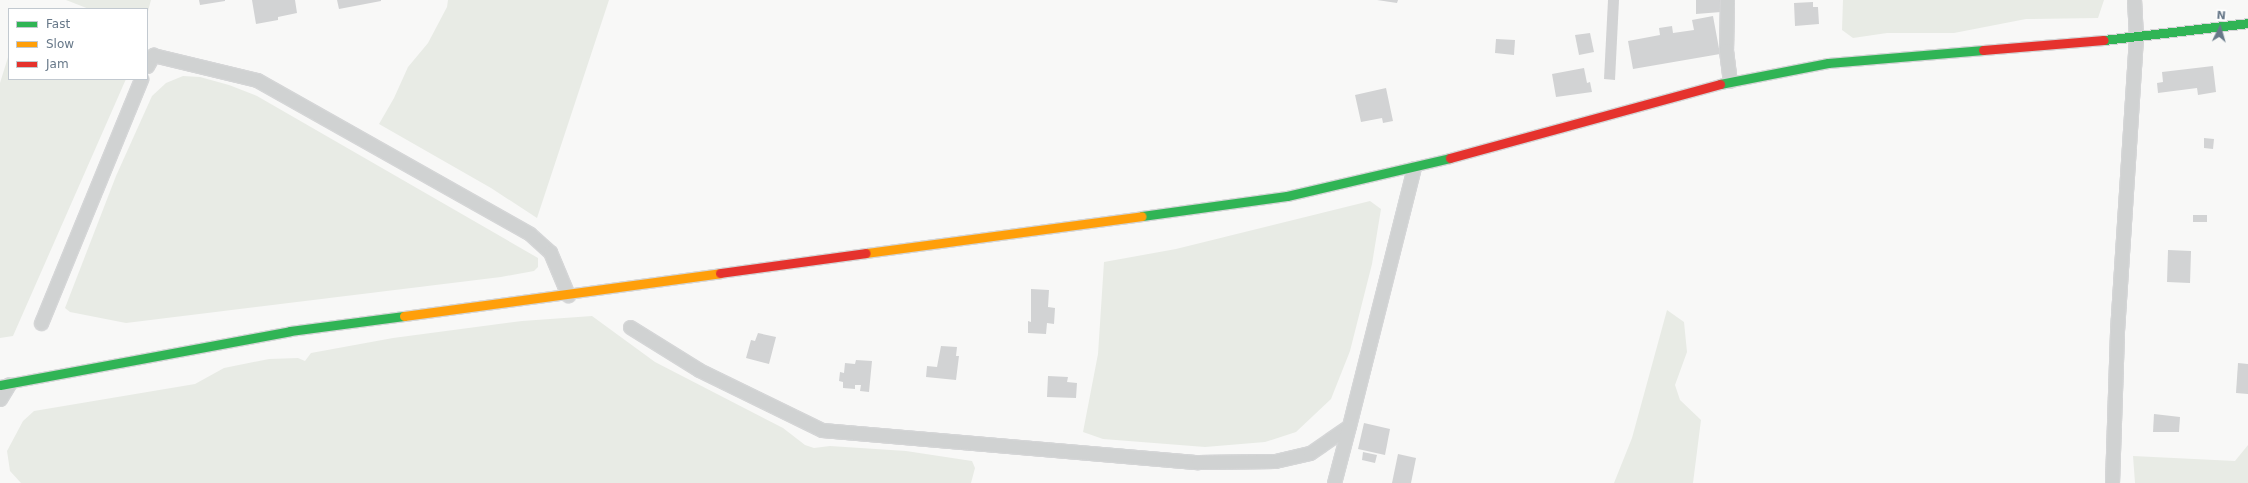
<!DOCTYPE html>
<html>
<head>
<meta charset="utf-8">
<style>
	body { margin:0 }
	#map { position:relative; width:2248px; height:483px; overflow:hidden; background:#f8f8f7; font-family:"DejaVu Sans",sans-serif }
	div>[style] { position:absolute }
	.green>* { inset:0; background:#e8ebe5 }
	.building>* { inset:0; background:#d2d3d4 }
	.roads { filter:drop-shadow(1px 0 #d5d6d7) drop-shadow(-1px 0 #d5d6d7) drop-shadow(0 1px #d5d6d7) drop-shadow(0 -1px #d5d6d7) }
	.street>* { height:13px; margin:-6.5px; padding:0 6.5px; transform-origin:6.5px; border-radius:6.5px; background:#d0d2d2 }
	.fast>* { height:9px; margin:-4.5px; padding:0 4.5px; transform-origin:4.5px; border-radius:4.5px; background:#30b455 }
	.slow>* { height:9px; margin:-4.5px; padding:0 4.5px; transform-origin:4.5px; border-radius:4.5px; background:#ff9f0a }
	.jam>* { height:9px; margin:-4.5px; padding:0 4.5px; transform-origin:4.5px; border-radius:4.5px; background:#e5322d }
	span { translate:-50% -50%; white-space:nowrap; text-align:center; line-height:1.15; -webkit-text-stroke:4px #fff; paint-order:stroke }
	.legend { position:absolute; left:8px; top:8px; width:140px; height:72px; box-sizing:border-box; background:#fff; border:1px solid #c2c9d0; margin:0; padding:5px 7px; list-style:none; font-size:12px; color:#677889 }
	.legend li { display:flex; align-items:center; gap:8px; height:20px }
	.legend b { width:20px; border:1px solid #c2c9d0 }
	.north { position:absolute; left:2200px; top:8px; width:40px; height:40px; -webkit-text-stroke:3px #fff; paint-order:stroke; rotate:5deg; font-size:11px; font-weight:700; line-height:16px; text-align:center; color:#677889 }
	.north::after { content:''; display:block; margin:auto; width:14px; height:18px; background:#677889; clip-path:polygon(50% 0,100% 100%,50% 72%,0 100%) }
</style>
</head>
<body>
<div id="map">
	<div class="green">
		<div style="clip-path:polygon(66px 0,151px 0,147px 15px,147px 9px,89px 9px)"></div>
		<div style="clip-path:polygon(448px 0,609px 0,537px 218px,491px 188px,379px 124px,394px 98px,408px 67px,428px 43px,447px 7px)"></div>
		<div style="clip-path:polygon(1843px 0,2104px 0,2098px 18px,2026px 19px,1954px 33px,1887px 33px,1853px 38px,1842px 30px)"></div>
		<div style="clip-path:polygon(9px 54px,9px 79px,126px 79px,13px 336px,0 338px,0 83px)"></div>
		<div style="clip-path:polygon(183px 76px,200px 77px,229px 85px,257px 96px,538px 258px,538px 267px,534px 271px,501px 277px,126px 323px,70px 312px,65px 308px,116px 176px,152px 96px,166px 83px)"></div>
		<div style="clip-path:polygon(1370px 201px,1381px 209px,1372px 264px,1350px 351px,1331px 399px,1296px 432px,1265px 442px,1205px 447px,1103px 439px,1083px 432px,1098px 354px,1104px 262px,1176px 249px)"></div>
		<div style="clip-path:polygon(1667px 310px,1684px 322px,1687px 352px,1675px 385px,1680px 400px,1701px 420px,1693px 483px,1614px 483px,1632px 438px)"></div>
		<div style="clip-path:polygon(592px 316px,655px 362px,783px 428px,805px 445px,814px 448px,830px 446px,906px 451px,972px 461px,975px 468px,971px 483px,21px 483px,10px 471px,7px 451px,23px 421px,34px 411px,195px 384px,224px 368px,269px 359px,298px 358px,305px 361px,311px 353px,393px 338px,522px 321px)"></div>
		<div style="clip-path:polygon(2248px 445px,2248px 483px,2135px 483px,2133px 456px,2235px 461px)"></div>
	</div>
	<div class="building">
		<div style="clip-path:polygon(199px 0,225px 0,225px 1px,200px 5px)"></div>
		<div style="clip-path:polygon(252px 0,295px 0,297px 13px,278px 17px,278px 20px,256px 24px)"></div>
		<div style="clip-path:polygon(337px 0,381px 0,381px 1px,339px 9px)"></div>
		<div style="clip-path:polygon(1377px 0,1398px 0,1397px 3px)"></div>
		<div style="clip-path:polygon(1608px 0,1619px 0,1615px 80px,1604px 79px)"></div>
		<div style="clip-path:polygon(1696px 0,1721px 0,1721px 12px,1696px 14px)"></div>
		<div style="clip-path:polygon(1813px 2px,1813px 7px,1818px 7px,1819px 24px,1795px 26px,1794px 3px)"></div>
		<div style="clip-path:polygon(1713px 16px,1720px 54px,1633px 69px,1628px 41px,1660px 35px,1659px 28px,1672px 26px,1673px 33px,1694px 30px,1692px 20px)"></div>
		<div style="clip-path:polygon(1590px 33px,1594px 52px,1579px 55px,1575px 35px)"></div>
		<div style="clip-path:polygon(1496px 39px,1515px 40px,1514px 55px,1495px 53px)"></div>
		<div style="clip-path:polygon(2213px 66px,2216px 92px,2198px 95px,2197px 88px,2158px 93px,2157px 83px,2163px 82px,2162px 72px)"></div>
		<div style="clip-path:polygon(1584px 68px,1587px 83px,1590px 82px,1592px 92px,1556px 97px,1552px 74px)"></div>
		<div style="clip-path:polygon(1386px 88px,1393px 121px,1383px 123px,1382px 118px,1361px 122px,1355px 95px)"></div>
		<div style="clip-path:polygon(2204px 138px,2214px 139px,2213px 149px,2204px 148px)"></div>
		<div style="clip-path:polygon(2193px 215px,2207px 215px,2207px 222px,2193px 222px)"></div>
		<div style="clip-path:polygon(2168px 250px,2191px 251px,2190px 283px,2167px 282px)"></div>
		<div style="clip-path:polygon(1031px 289px,1049px 290px,1048px 307px,1055px 308px,1054px 324px,1047px 323px,1046px 334px,1028px 333px,1028px 321px,1031px 322px)"></div>
		<div style="clip-path:polygon(758px 333px,776px 337px,769px 364px,746px 358px,751px 340px,755px 341px)"></div>
		<div style="clip-path:polygon(941px 346px,957px 347px,956px 356px,959px 356px,956px 380px,926px 377px,927px 366px,937px 367px)"></div>
		<div style="clip-path:polygon(856px 360px,872px 361px,869px 392px,860px 391px,861px 385px,855px 385px,855px 389px,843px 388px,843px 382px,839px 381px,840px 372px,844px 373px,845px 363px,855px 364px)"></div>
		<div style="clip-path:polygon(2238px 363px,2248px 364px,2248px 394px,2236px 393px)"></div>
		<div style="clip-path:polygon(1048px 376px,1068px 377px,1067px 382px,1077px 383px,1076px 398px,1047px 397px)"></div>
		<div style="clip-path:polygon(2154px 414px,2180px 417px,2179px 432px,2153px 432px)"></div>
		<div style="clip-path:polygon(1364px 423px,1390px 429px,1385px 455px,1358px 449px)"></div>
		<div style="clip-path:polygon(1363px 452px,1377px 455px,1375px 463px,1362px 460px)"></div>
		<div style="clip-path:polygon(1398px 454px,1416px 458px,1411px 483px,1392px 483px)"></div>
	</div>
	<div class="roads">
		<div class="street">
			<div style="left:1727px;top:0;width:50px;rotate:91.1deg"></div>
			<div style="left:1726px;top:50px;width:31px;rotate:83deg"></div>
			<div style="left:147px;top:66px;width:13px;rotate:-61deg"></div>
			<div style="left:153px;top:55px;width:107px;rotate:13.5deg"></div>
			<div style="left:257px;top:80px;width:313px;rotate:29.4deg"></div>
			<div style="left:530px;top:234px;width:27px;rotate:42deg"></div>
			<div style="left:550px;top:252px;width:47px;rotate:67.3deg"></div>
			<div style="left:41px;top:323px;width:264px;rotate:-67.7deg"></div>
			<div style="left:630px;top:327px;width:81px;rotate:31.9deg"></div>
			<div style="left:699px;top:370px;width:137px;rotate:26deg"></div>
			<div style="left:822px;top:430px;width:377px;rotate:4.9deg"></div>
			<div style="left:1198px;top:462px;width:77px;rotate:-0.7deg"></div>
			<div style="left:1275px;top:461px;width:36px;rotate:-13deg"></div>
			<div style="left:1310px;top:453px;width:47px;rotate:-34.7deg"></div>
			<div style="left:1349px;top:426px;width:266px;rotate:-75.9deg"></div>
			<div style="left:0;top:399px;width:17px;rotate:-59deg"></div>
			<div style="left:1334px;top:483px;width:59px;rotate:-75.3deg"></div>
			<div style="left:2112px;top:483px;width:152px;rotate:-88.1deg"></div>
			<div style="left:2117px;top:331px;width:295px;rotate:-86.3deg"></div>
			<div style="left:2136px;top:37px;width:37px;rotate:-93deg"></div>
		</div>
		<div class="fast">
			<div style="left:2104px;top:40px;width:145px;rotate:-6.7deg"></div>
			<div style="left:1720px;top:84px;width:110px;rotate:-11deg"></div>
			<div style="left:1828px;top:63px;width:156px;rotate:-4.8deg"></div>
			<div style="left:1142px;top:216px;width:146px;rotate:-7.9deg"></div>
			<div style="left:1287px;top:196px;width:167px;rotate:-13.1deg"></div>
			<div style="left:0;top:385px;width:295px;rotate:-10.5deg"></div>
			<div style="left:290px;top:331px;width:115px;rotate:-7.5deg"></div>
		</div>
		<div class="slow">
			<div style="left:866px;top:253px;width:278px;rotate:-7.6deg"></div>
			<div style="left:404px;top:316px;width:319px;rotate:-7.7deg"></div>
		</div>
		<div class="jam">
			<div style="left:1983px;top:50px;width:121px;rotate:-4.7deg"></div>
			<div style="left:1450px;top:158px;width:280px;rotate:-15.3deg"></div>
			<div style="left:720px;top:273px;width:147px;rotate:-7.8deg"></div>
		</div>
	</div>
	<ul class="legend">
	<li><b style="height:5px;background:#30b455"></b>Fast</li>
	<li><b style="height:5px;background:#ff9f0a"></b>Slow</li>
	<li><b style="height:5px;background:#e5322d"></b>Jam</li>
	</ul>
	<div class="north">N</div>
</div>
</body>
</html>
